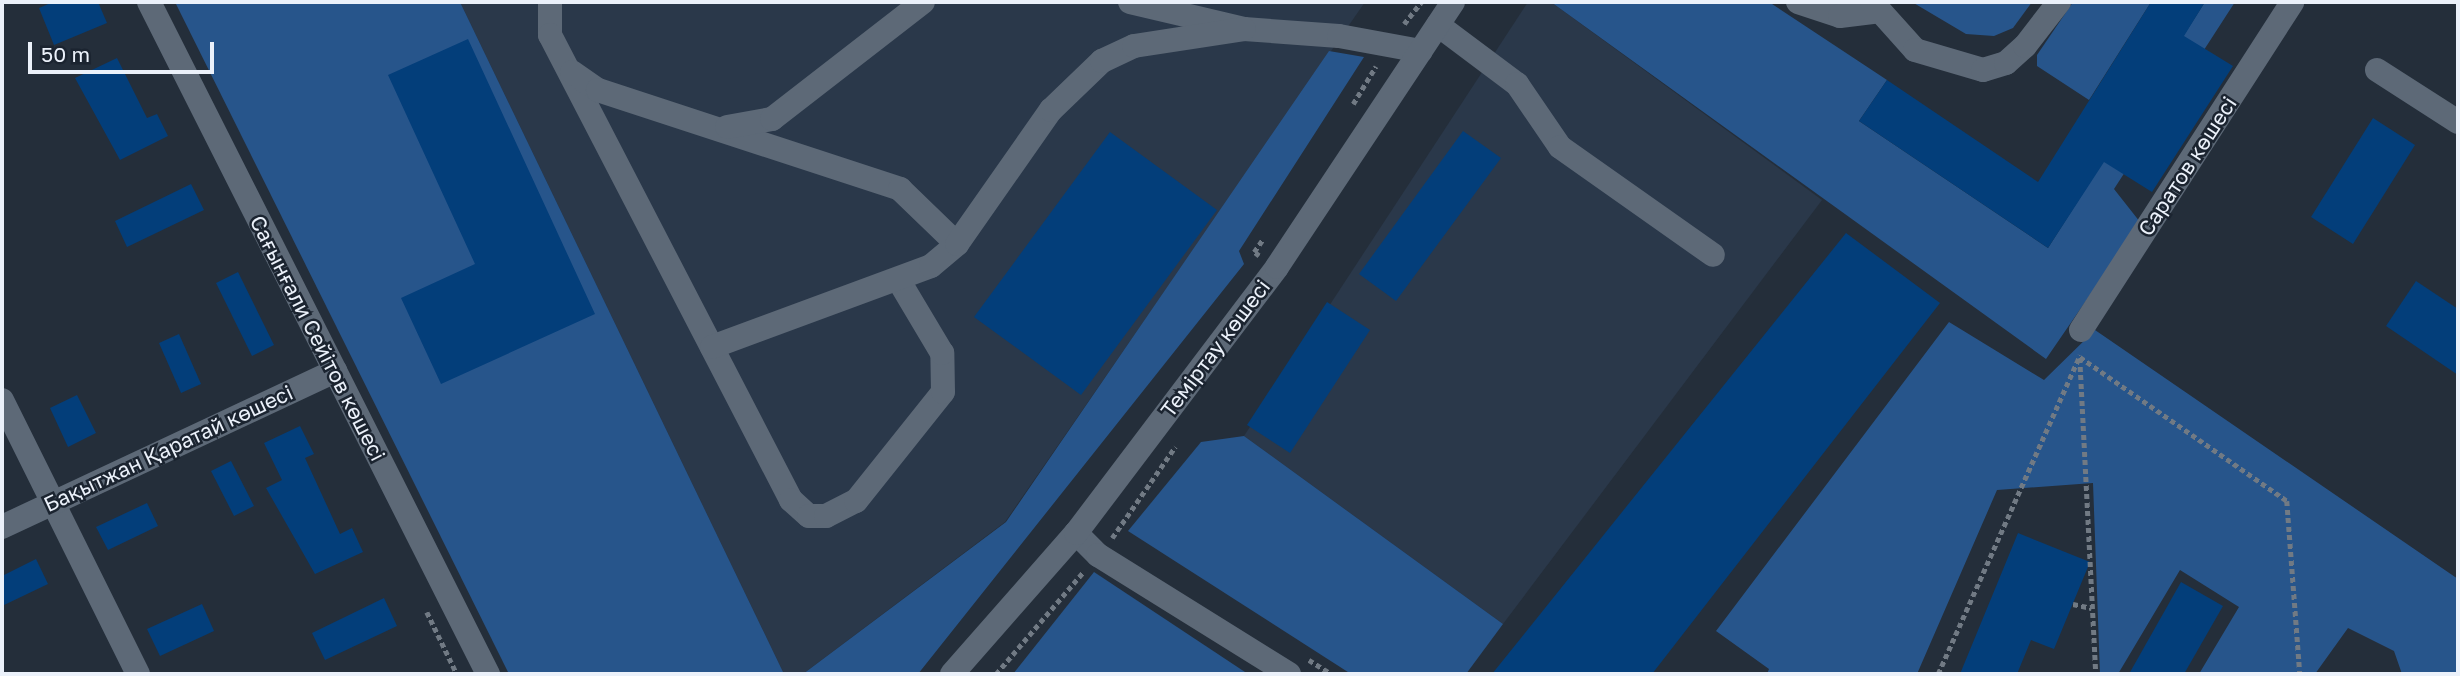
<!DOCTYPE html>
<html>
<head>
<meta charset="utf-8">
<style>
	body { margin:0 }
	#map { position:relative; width:2460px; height:676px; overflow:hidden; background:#242e3a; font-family:"Golos Text",sans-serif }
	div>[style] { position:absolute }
	.built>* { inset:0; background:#2a384a }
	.green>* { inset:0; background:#27558b }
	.building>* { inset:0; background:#033e7a }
	.path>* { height:4.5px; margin-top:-2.25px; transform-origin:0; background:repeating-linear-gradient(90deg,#717a84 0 5px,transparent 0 8.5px) }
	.minor>* { height:24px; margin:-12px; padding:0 12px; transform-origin:12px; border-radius:12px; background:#5d6977 }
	span { translate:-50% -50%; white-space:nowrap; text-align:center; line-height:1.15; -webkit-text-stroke:5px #1b2430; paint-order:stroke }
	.street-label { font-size:21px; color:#ebf1fa }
	.frame { position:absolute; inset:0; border:4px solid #ebf1fa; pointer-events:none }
	.scale { position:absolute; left:28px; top:42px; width:186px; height:32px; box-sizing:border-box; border:4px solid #ebf1fa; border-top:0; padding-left:9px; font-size:21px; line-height:24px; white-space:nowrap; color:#ebf1fa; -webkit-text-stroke:5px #1b2430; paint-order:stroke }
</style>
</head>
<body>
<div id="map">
	<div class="built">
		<div style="clip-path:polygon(460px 2px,1365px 2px,1005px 522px,803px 674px,784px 674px)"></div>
		<div style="clip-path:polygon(1528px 2px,1551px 2px,1822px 200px,1503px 624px,1244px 436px)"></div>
	</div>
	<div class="green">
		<div style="clip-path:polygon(175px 2px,460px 2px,784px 674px,509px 674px)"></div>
		<div style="clip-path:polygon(1551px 2px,1769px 2px,1887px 80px,1859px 121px,2048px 248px,2205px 2px,2235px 2px,2114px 189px,2140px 222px,2046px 359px)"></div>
		<div style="clip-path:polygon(1912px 2px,2032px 2px,2013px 28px,1994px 36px,1966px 34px)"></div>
		<div style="clip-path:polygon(2073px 2px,2151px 2px,2089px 100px,2037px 66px,2037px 55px)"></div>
		<div style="clip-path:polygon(1329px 51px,1364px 57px,1239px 251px,1244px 264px,918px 674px,803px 674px,1006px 522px)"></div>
		<div style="clip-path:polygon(1949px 322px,2044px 380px,2095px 330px,2458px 579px,2458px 674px,2402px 674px,2394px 651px,2348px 628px,2315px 674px,2199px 674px,2239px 607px,2180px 570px,2118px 674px,2100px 674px,2093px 483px,1997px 490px,1917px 674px,1767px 674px,1769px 669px,1716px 631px)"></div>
		<div style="clip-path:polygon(1244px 436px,1503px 624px,1466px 674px,1351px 674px,1128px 531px,1201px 442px)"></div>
		<div style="clip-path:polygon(1094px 572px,1248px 674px,1013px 674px)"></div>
	</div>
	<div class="building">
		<div style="clip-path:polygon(53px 2px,98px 2px,107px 23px,54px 45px,39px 8px)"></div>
		<div style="clip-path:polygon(2151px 2px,2205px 2px,2184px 36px,2233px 66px,2152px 192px,2104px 162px,2048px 248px,1859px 121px,1887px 80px,2038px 182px)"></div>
		<div style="clip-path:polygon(468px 39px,595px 314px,441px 384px,401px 298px,475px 264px,388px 75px)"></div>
		<div style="clip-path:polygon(117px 58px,147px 118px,157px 114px,168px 136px,120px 160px,75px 78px)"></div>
		<div style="clip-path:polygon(2373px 118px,2415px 145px,2353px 244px,2311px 217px)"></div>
		<div style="clip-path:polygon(1463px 131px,1501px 158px,1396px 301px,1359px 274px)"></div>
		<div style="clip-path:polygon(1110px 132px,1217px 210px,1081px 395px,974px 317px)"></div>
		<div style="clip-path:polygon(191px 184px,204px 210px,127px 247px,115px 221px)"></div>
		<div style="clip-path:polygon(1846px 233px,1940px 303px,1652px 674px,1492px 674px)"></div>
		<div style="clip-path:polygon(238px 272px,274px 345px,252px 356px,216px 283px)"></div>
		<div style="clip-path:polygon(2416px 281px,2458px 309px,2458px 375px,2386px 326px)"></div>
		<div style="clip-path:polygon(1327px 302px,1370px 330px,1290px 453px,1247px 425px)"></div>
		<div style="clip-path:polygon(179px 334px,201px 384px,181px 393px,159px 343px)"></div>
		<div style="clip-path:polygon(77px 395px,96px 433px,68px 447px,50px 408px)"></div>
		<div style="clip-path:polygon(300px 426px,314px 454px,305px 458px,340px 534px,352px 528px,363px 552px,315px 574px,266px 488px,282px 480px,264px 443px)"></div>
		<div style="clip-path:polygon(231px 461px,254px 506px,234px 516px,211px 471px)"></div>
		<div style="clip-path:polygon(147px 503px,158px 526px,108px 550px,96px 527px)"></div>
		<div style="clip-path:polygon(2018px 533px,2090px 562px,2054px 649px,2031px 640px,2017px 674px,1960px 674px)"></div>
		<div style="clip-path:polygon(36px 559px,48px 584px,2px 606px,2px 576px)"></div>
		<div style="clip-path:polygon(2181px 582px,2223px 606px,2184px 674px,2129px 674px)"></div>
		<div style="clip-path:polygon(384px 598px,397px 626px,325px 660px,312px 633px)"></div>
		<div style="clip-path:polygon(202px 604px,214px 631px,160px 656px,147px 629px)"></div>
	</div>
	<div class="path">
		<div style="left:1404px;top:24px;width:28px;rotate:-52deg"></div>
		<div style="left:1353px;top:104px;width:44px;rotate:-58.8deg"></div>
		<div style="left:1259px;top:256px;width:6px;rotate:-141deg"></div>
		<div style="left:1254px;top:252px;width:16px;rotate:-55deg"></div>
		<div style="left:2080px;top:357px;width:252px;rotate:34.8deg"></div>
		<div style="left:2287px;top:501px;width:173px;rotate:85.7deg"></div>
		<div style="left:2080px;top:358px;width:316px;rotate:87.1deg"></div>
		<div style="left:1112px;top:538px;width:111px;rotate:-55.3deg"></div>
		<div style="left:2073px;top:604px;width:19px;rotate:12deg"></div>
		<div style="left:427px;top:612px;width:69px;rotate:64.2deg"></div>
		<div style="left:1309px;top:660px;width:26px;rotate:32deg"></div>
		<div style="left:996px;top:674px;width:135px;rotate:-49.5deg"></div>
		<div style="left:1938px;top:674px;width:349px;rotate:-66deg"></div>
	</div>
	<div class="minor">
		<div style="left:149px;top:2px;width:753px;rotate:63.23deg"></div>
		<div style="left:550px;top:2px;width:33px;rotate:90deg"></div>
		<div style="left:550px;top:35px;width:524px;rotate:62.6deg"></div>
		<div style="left:791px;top:500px;width:24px;rotate:42deg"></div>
		<div style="left:809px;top:516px;width:17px"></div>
		<div style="left:826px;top:516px;width:34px;rotate:-27deg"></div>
		<div style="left:856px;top:501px;width:139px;rotate:-51.4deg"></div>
		<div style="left:943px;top:392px;width:39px;rotate:-91deg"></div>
		<div style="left:942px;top:353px;width:84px;rotate:-120.8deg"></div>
		<div style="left:1130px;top:2px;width:117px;rotate:13.3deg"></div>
		<div style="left:1244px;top:29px;width:95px;rotate:4.2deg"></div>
		<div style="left:1339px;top:36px;width:83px;rotate:10.4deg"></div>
		<div style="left:1798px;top:2px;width:44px;rotate:18.4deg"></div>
		<div style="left:1840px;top:16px;width:39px;rotate:-7deg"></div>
		<div style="left:1872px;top:2px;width:64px;rotate:48.1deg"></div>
		<div style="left:1915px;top:50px;width:71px;rotate:16.4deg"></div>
		<div style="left:1983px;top:70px;width:24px;rotate:-17deg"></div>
		<div style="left:2006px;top:63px;width:25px;rotate:-42deg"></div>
		<div style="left:2025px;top:46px;width:56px;rotate:-52.3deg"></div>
		<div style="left:1438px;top:25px;width:99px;rotate:36.8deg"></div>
		<div style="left:1517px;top:84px;width:76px;rotate:55.7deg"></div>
		<div style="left:1560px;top:147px;width:187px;rotate:35.2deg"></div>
		<div style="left:2377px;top:70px;width:96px;rotate:32.7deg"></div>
		<div style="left:572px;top:72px;width:32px;rotate:35deg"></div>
		<div style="left:598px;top:90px;width:318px;rotate:18.1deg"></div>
		<div style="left:900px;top:189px;width:79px;rotate:44deg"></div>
		<div style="left:727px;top:127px;width:46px;rotate:-10.1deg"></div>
		<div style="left:772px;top:119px;width:191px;rotate:-37.8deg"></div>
		<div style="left:2081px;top:330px;width:390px;rotate:-57.2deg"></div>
		<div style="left:712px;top:347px;width:233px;rotate:-20.3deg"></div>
		<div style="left:931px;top:266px;width:34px;rotate:-40deg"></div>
		<div style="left:957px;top:244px;width:164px;rotate:-55deg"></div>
		<div style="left:1051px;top:110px;width:71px;rotate:-43.9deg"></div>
		<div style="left:1102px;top:61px;width:35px;rotate:-25deg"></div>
		<div style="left:1134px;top:46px;width:111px;rotate:-8.8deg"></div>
		<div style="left:2px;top:400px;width:306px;rotate:63.6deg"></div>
		<div style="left:2px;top:527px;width:368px;rotate:-25.1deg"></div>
		<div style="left:1076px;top:533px;width:31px;rotate:45deg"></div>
		<div style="left:1098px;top:555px;width:225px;rotate:31.9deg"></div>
		<div style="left:952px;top:674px;width:188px;rotate:-48.7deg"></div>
		<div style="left:1076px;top:533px;width:333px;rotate:-52.9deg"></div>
		<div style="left:1277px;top:267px;width:318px;rotate:-56.4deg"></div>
	</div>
	<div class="street-label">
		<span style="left:2187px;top:166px;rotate:-57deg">Саратов көшесі</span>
		<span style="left:318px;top:338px;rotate:63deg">Сағынғали Сейітов көшесі</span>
		<span style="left:1215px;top:348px;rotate:-53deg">Теміртау көшесі</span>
		<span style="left:168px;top:448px;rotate:-25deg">Бақытжан Қаратай көшесі</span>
	</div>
	<div class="frame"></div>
	<div class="scale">50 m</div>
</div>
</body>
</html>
